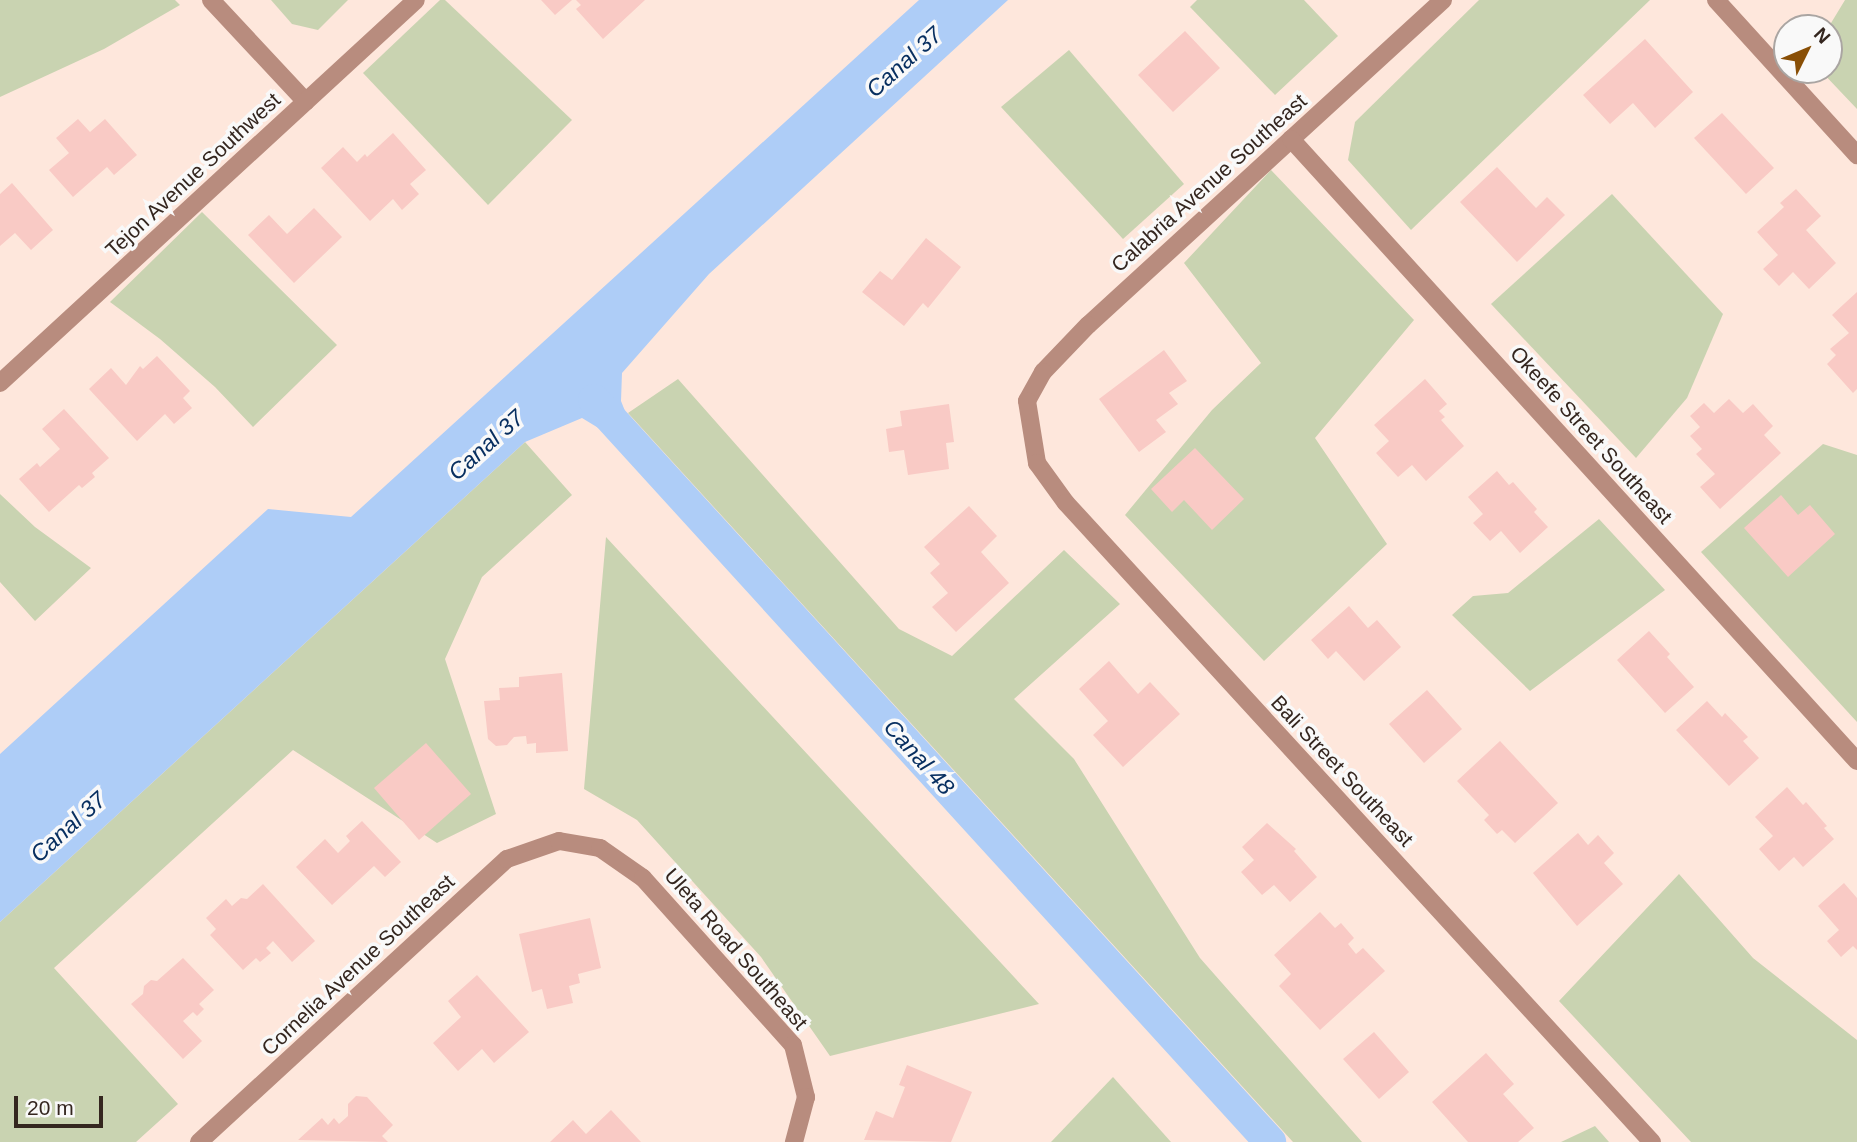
<!DOCTYPE html>
<html>
<head>
<meta charset="utf-8">
<style>
	body { margin:0 }
	#map { position:relative; width:1857px; height:1142px; overflow:hidden; background:#fee7dc; font-family:Helvetica,sans-serif }
	div>[style] { position:absolute }
	.green>* { inset:0; background:#c9d3b1 }
	.water>* { inset:0; background:#aecdf7 }
	.canal>* { height:32px; margin:-16px; padding:0 16px; transform-origin:16px; border-radius:16px; background:#aecdf7 }
	.building>* { inset:0; background:#f9cac5 }
	.minor>* { height:18px; margin:-9px; padding:0 9px; transform-origin:9px; border-radius:9px; background:#b88c7e }
	span { translate:-50% -50%; white-space:nowrap; text-align:center; line-height:1.15; -webkit-text-stroke:7px #f9f9f9; paint-order:stroke }
	.street-label { font-size:21px; color:#34261f }
	.water-label { font-size:23px; color:#082f60; font-style:italic }
	.north { position:absolute; left:1773px; top:14px; width:70px; height:70px; box-sizing:border-box; background:#f9f9f9; border:2px solid #aaa5a2; border-radius:50%; rotate:47deg; font-size:19px; font-weight:700; line-height:28px; text-align:center; color:#34261f }
	.north::after { content:''; display:block; margin:auto; width:24px; height:32px; background:#894f06; clip-path:polygon(50% 0,100% 100%,50% 72%,0 100%) }
	.scale { position:absolute; left:14px; top:1096px; width:89px; height:32px; box-sizing:border-box; border:4px solid #34261f; border-top:0; padding-left:9px; font-size:21px; line-height:24px; white-space:nowrap; color:#34261f; -webkit-text-stroke:5px #f9f9f9; paint-order:stroke }
</style>
</head>
<body>
<div id="map">
	<div class="green">
		<div style="clip-path:polygon(0 0,175px 0,180px 5px,104px 49px,0 97px)"></div>
		<div style="clip-path:polygon(271px 0,348px 0,318px 30px,292px 24px)"></div>
		<div style="clip-path:polygon(440px 0,445px 0,572px 120px,488px 205px,363px 73px)"></div>
		<div style="clip-path:polygon(1197px 0,1304px 0,1338px 36px,1275px 95px,1190px 7px)"></div>
		<div style="clip-path:polygon(1479px 0,1650px 0,1411px 230px,1348px 160px,1355px 122px)"></div>
		<div style="clip-path:polygon(1845px 0,1857px 0,1857px 109px,1820px 70px,1829px 70px,1828px 28px)"></div>
		<div style="clip-path:polygon(1069px 50px,1184px 184px,1123px 239px,1001px 107px)"></div>
		<div style="clip-path:polygon(1271px 170px,1414px 320px,1315px 438px,1387px 544px,1264px 661px,1125px 515px,1212px 410px,1261px 363px,1184px 263px)"></div>
		<div style="clip-path:polygon(1612px 194px,1723px 314px,1687px 398px,1636px 458px,1491px 304px)"></div>
		<div style="clip-path:polygon(202px 212px,337px 345px,253px 427px,215px 387px,160px 339px,110px 302px)"></div>
		<div style="clip-path:polygon(678px 379px,899px 629px,952px 656px,1064px 550px,1120px 604px,1014px 699px,1074px 759px,1200px 958px,1362px 1142px,1293px 1142px,628px 413px)"></div>
		<div style="clip-path:polygon(525px 442px,572px 495px,482px 577px,445px 659px,496px 814px,437px 843px,293px 750px,54px 968px,178px 1104px,136px 1142px,0 1142px,0 922px)"></div>
		<div style="clip-path:polygon(1823px 444px,1857px 455px,1857px 722px,1701px 552px)"></div>
		<div style="clip-path:polygon(0 494px,35px 527px,91px 568px,35px 621px,0 582px)"></div>
		<div style="clip-path:polygon(1599px 519px,1665px 590px,1530px 691px,1452px 615px,1473px 596px,1508px 593px)"></div>
		<div style="clip-path:polygon(606px 537px,1039px 1004px,830px 1056px,761px 957px,637px 820px,584px 789px)"></div>
		<div style="clip-path:polygon(1679px 874px,1753px 958px,1857px 1040px,1857px 1142px,1691px 1142px,1559px 1001px)"></div>
		<div style="clip-path:polygon(1113px 1077px,1171px 1142px,1051px 1142px)"></div>
		<div style="clip-path:polygon(1595px 1126px,1609px 1142px,1561px 1142px)"></div>
	</div>
	<div class="water">
		<div style="clip-path:polygon(919px 0,1008px 0,709px 274px,622px 373px,621px 401px,633px 431px,610px 435px,582px 418px,525px 442px,0 922px,0 754px,268px 509px,351px 517px)"></div>
	</div>
	<div class="canal">
		<div style="left:594px;top:400px;width:1004px;rotate:47.66deg"></div>
	</div>
	<div class="building">
		<div style="clip-path:polygon(541px 0,572px 0,555px 15px)"></div>
		<div style="clip-path:polygon(576px 0,645px 0,603px 39px,576px 9px,581px 5px)"></div>
		<div style="clip-path:polygon(1185px 31px,1220px 68px,1173px 112px,1138px 75px)"></div>
		<div style="clip-path:polygon(1645px 39px,1693px 92px,1655px 128px,1633px 103px,1610px 124px,1583px 95px)"></div>
		<div style="clip-path:polygon(1722px 113px,1774px 168px,1746px 194px,1694px 138px)"></div>
		<div style="clip-path:polygon(78px 119px,90px 132px,105px 119px,137px 155px,114px 175px,107px 167px,73px 197px,49px 170px,69px 153px,56px 138px)"></div>
		<div style="clip-path:polygon(393px 133px,426px 170px,410px 184px,419px 194px,402px 210px,393px 199px,370px 221px,321px 168px,343px 147px,357px 162px,365px 154px,367px 157px)"></div>
		<div style="clip-path:polygon(1497px 167px,1536px 208px,1547px 197px,1565px 215px,1517px 262px,1460px 202px)"></div>
		<div style="clip-path:polygon(12px 183px,53px 230px,31px 250px,15px 233px,0 246px,0 194px)"></div>
		<div style="clip-path:polygon(1796px 189px,1821px 216px,1806px 230px,1836px 263px,1809px 289px,1793px 272px,1779px 286px,1763px 269px,1778px 255px,1757px 232px,1784px 207px,1780px 203px)"></div>
		<div style="clip-path:polygon(314px 208px,342px 237px,294px 283px,248px 235px,269px 215px,287px 234px)"></div>
		<div style="clip-path:polygon(926px 238px,961px 267px,928px 308px,923px 303px,904px 326px,862px 292px,880px 271px,892px 280px)"></div>
		<div style="clip-path:polygon(1857px 292px,1857px 389px,1853px 393px,1827px 364px,1836px 355px,1830px 349px,1849px 333px,1832px 315px)"></div>
		<div style="clip-path:polygon(1164px 350px,1187px 381px,1169px 393px,1178px 404px,1156px 420px,1166px 432px,1139px 452px,1099px 399px)"></div>
		<div style="clip-path:polygon(157px 356px,190px 391px,183px 398px,192px 408px,174px 424px,165px 414px,137px 441px,89px 389px,111px 368px,126px 385px,140px 366px,143px 369px)"></div>
		<div style="clip-path:polygon(1425px 379px,1447px 404px,1439px 411px,1445px 417px,1441px 420px,1464px 446px,1426px 481px,1412px 465px,1398px 477px,1376px 453px,1389px 441px,1374px 425px)"></div>
		<div style="clip-path:polygon(1729px 399px,1743px 413px,1753px 404px,1773px 426px,1764px 435px,1781px 453px,1720px 509px,1700px 487px,1715px 474px,1696px 454px,1702px 449px,1690px 436px,1700px 427px,1690px 416px,1704px 403px,1714px 413px)"></div>
		<div style="clip-path:polygon(949px 404px,954px 442px,946px 443px,949px 469px,908px 475px,904px 450px,889px 452px,886px 429px,902px 426px,900px 411px)"></div>
		<div style="clip-path:polygon(64px 409px,109px 458px,92px 473px,95px 477px,82px 488px,79px 485px,49px 512px,19px 479px,37px 463px,40px 467px,60px 449px,42px 429px)"></div>
		<div style="clip-path:polygon(1195px 448px,1244px 499px,1212px 530px,1184px 500px,1172px 512px,1151px 489px)"></div>
		<div style="clip-path:polygon(1497px 471px,1509px 485px,1513px 482px,1537px 509px,1534px 512px,1548px 527px,1520px 553px,1501px 531px,1490px 541px,1473px 523px,1483px 514px,1468px 497px)"></div>
		<div style="clip-path:polygon(1781px 495px,1798px 515px,1810px 505px,1835px 534px,1788px 577px,1744px 528px)"></div>
		<div style="clip-path:polygon(969px 506px,997px 536px,981px 552px,1009px 583px,956px 632px,932px 607px,948px 593px,930px 573px,940px 564px,924px 547px)"></div>
		<div style="clip-path:polygon(1349px 606px,1368px 628px,1377px 620px,1401px 647px,1364px 681px,1336px 651px,1328px 659px,1311px 640px)"></div>
		<div style="clip-path:polygon(1649px 631px,1670px 654px,1667px 657px,1694px 687px,1665px 713px,1617px 660px)"></div>
		<div style="clip-path:polygon(1109px 661px,1138px 694px,1150px 682px,1180px 714px,1123px 767px,1093px 735px,1108px 721px,1079px 689px)"></div>
		<div style="clip-path:polygon(562px 673px,568px 751px,536px 753px,536px 743px,527px 744px,526px 736px,514px 737px,507px 745px,496px 746px,488px 739px,484px 701px,500px 700px,499px 688px,519px 687px,519px 677px)"></div>
		<div style="clip-path:polygon(1427px 690px,1462px 729px,1424px 763px,1389px 724px)"></div>
		<div style="clip-path:polygon(1707px 701px,1722px 717px,1725px 713px,1748px 737px,1743px 741px,1759px 758px,1729px 786px,1676px 730px)"></div>
		<div style="clip-path:polygon(1500px 741px,1558px 803px,1515px 843px,1502px 830px,1497px 834px,1484px 820px,1489px 815px,1457px 781px)"></div>
		<div style="clip-path:polygon(426px 743px,471px 794px,419px 840px,374px 788px)"></div>
		<div style="clip-path:polygon(1787px 787px,1803px 805px,1806px 802px,1827px 826px,1824px 828px,1834px 839px,1803px 867px,1794px 857px,1779px 871px,1759px 849px,1773px 836px,1755px 817px)"></div>
		<div style="clip-path:polygon(362px 821px,401px 862px,385px 877px,374px 866px,332px 905px,296px 867px,325px 839px,338px 853px,350px 841px,346px 836px)"></div>
		<div style="clip-path:polygon(1267px 823px,1296px 849px,1294px 851px,1317px 877px,1290px 902px,1274px 885px,1262px 895px,1241px 872px,1254px 860px,1242px 847px)"></div>
		<div style="clip-path:polygon(1578px 833px,1588px 845px,1598px 835px,1614px 853px,1604px 863px,1623px 884px,1577px 926px,1533px 873px)"></div>
		<div style="clip-path:polygon(1844px 883px,1857px 898px,1857px 950px,1853px 946px,1841px 957px,1827px 941px,1839px 930px,1818px 906px)"></div>
		<div style="clip-path:polygon(263px 884px,315px 941px,292px 962px,273px 941px,266px 948px,271px 953px,260px 962px,256px 958px,243px 970px,210px 935px,216px 929px,206px 918px,226px 899px,232px 906px,241px 898px,247px 899px)"></div>
		<div style="clip-path:polygon(1320px 912px,1335px 928px,1341px 923px,1354px 938px,1348px 944px,1356px 954px,1363px 948px,1385px 971px,1320px 1030px,1279px 986px,1291px 974px,1274px 955px)"></div>
		<div style="clip-path:polygon(590px 918px,601px 968px,578px 974px,580px 983px,569px 986px,573px 1003px,547px 1009px,542px 989px,532px 992px,519px 934px)"></div>
		<div style="clip-path:polygon(183px 958px,214px 990px,199px 1004px,204px 1009px,197px 1016px,193px 1012px,183px 1021px,202px 1041px,183px 1059px,131px 1004px,143px 994px,144px 986px,151px 980px,157px 981px)"></div>
		<div style="clip-path:polygon(477px 975px,529px 1032px,494px 1063px,482px 1049px,458px 1071px,433px 1043px,461px 1017px,448px 1001px)"></div>
		<div style="clip-path:polygon(1374px 1032px,1409px 1072px,1379px 1099px,1343px 1059px)"></div>
		<div style="clip-path:polygon(1486px 1053px,1514px 1084px,1503px 1094px,1534px 1128px,1518px 1142px,1468px 1142px,1432px 1102px)"></div>
		<div style="clip-path:polygon(907px 1065px,972px 1092px,951px 1142px,864px 1140px,876px 1111px,893px 1118px,905px 1087px,899px 1085px)"></div>
		<div style="clip-path:polygon(356px 1096px,367px 1097px,393px 1125px,382px 1136px,388px 1142px,298px 1140px,322px 1118px,328px 1125px,334px 1118px,339px 1124px,348px 1116px,348px 1104px)"></div>
		<div style="clip-path:polygon(611px 1110px,641px 1142px,550px 1142px,573px 1120px,586px 1134px)"></div>
	</div>
	<div class="minor">
		<div style="left:211px;top:0;width:139px;rotate:47deg"></div>
		<div style="left:1443px;top:0;width:481px;rotate:137.5deg"></div>
		<div style="left:1088px;top:325px;width:65px;rotate:133.8deg"></div>
		<div style="left:1043px;top:372px;width:33px;rotate:119deg"></div>
		<div style="left:1027px;top:401px;width:63px;rotate:80.8deg"></div>
		<div style="left:1037px;top:463px;width:49px;rotate:54.1deg"></div>
		<div style="left:1066px;top:503px;width:867px;rotate:47.48deg"></div>
		<div style="left:1716px;top:0;width:210px;rotate:47.7deg"></div>
		<div style="left:1291px;top:139px;width:841px;rotate:47.7deg"></div>
		<div style="left:0;top:383px;width:565px;rotate:-42.63deg"></div>
		<div style="left:199px;top:1142px;width:418px;rotate:-42.6deg"></div>
		<div style="left:507px;top:859px;width:55px;rotate:-19.1deg"></div>
		<div style="left:559px;top:841px;width:42px;rotate:9.7deg"></div>
		<div style="left:600px;top:848px;width:52px;rotate:34.9deg"></div>
		<div style="left:643px;top:878px;width:224px;rotate:48.1deg"></div>
		<div style="left:793px;top:1045px;width:54px;rotate:76deg"></div>
		<div style="left:806px;top:1097px;width:47px;rotate:104.9deg"></div>
	</div>
	<div class="street-label">
		<span style="left:193px;top:175px;rotate:-43deg">Tejon Avenue Southwest</span>
		<span style="left:1209px;top:183px;rotate:-42deg">Calabria Avenue Southeast</span>
		<span style="left:1591px;top:435px;rotate:48deg">Okeefe Street Southeast</span>
		<span style="left:1342px;top:771px;rotate:47deg">Bali Street Southeast</span>
		<span style="left:736px;top:949px;rotate:49deg">Uleta Road Southeast</span>
		<span style="left:358px;top:965px;rotate:-43deg">Cornelia Avenue Southeast</span>
	</div>
	<div class="water-label">
		<span style="left:904px;top:62px;rotate:-42deg">Canal 37</span>
		<span style="left:486px;top:445px;rotate:-42deg">Canal 37</span>
		<span style="left:919px;top:757px;rotate:48deg">Canal 48</span>
		<span style="left:68px;top:827px;rotate:-42deg">Canal 37</span>
	</div>
	<div class="north">N</div>
	<div class="scale">20 m</div>
</div>
</body>
</html>
